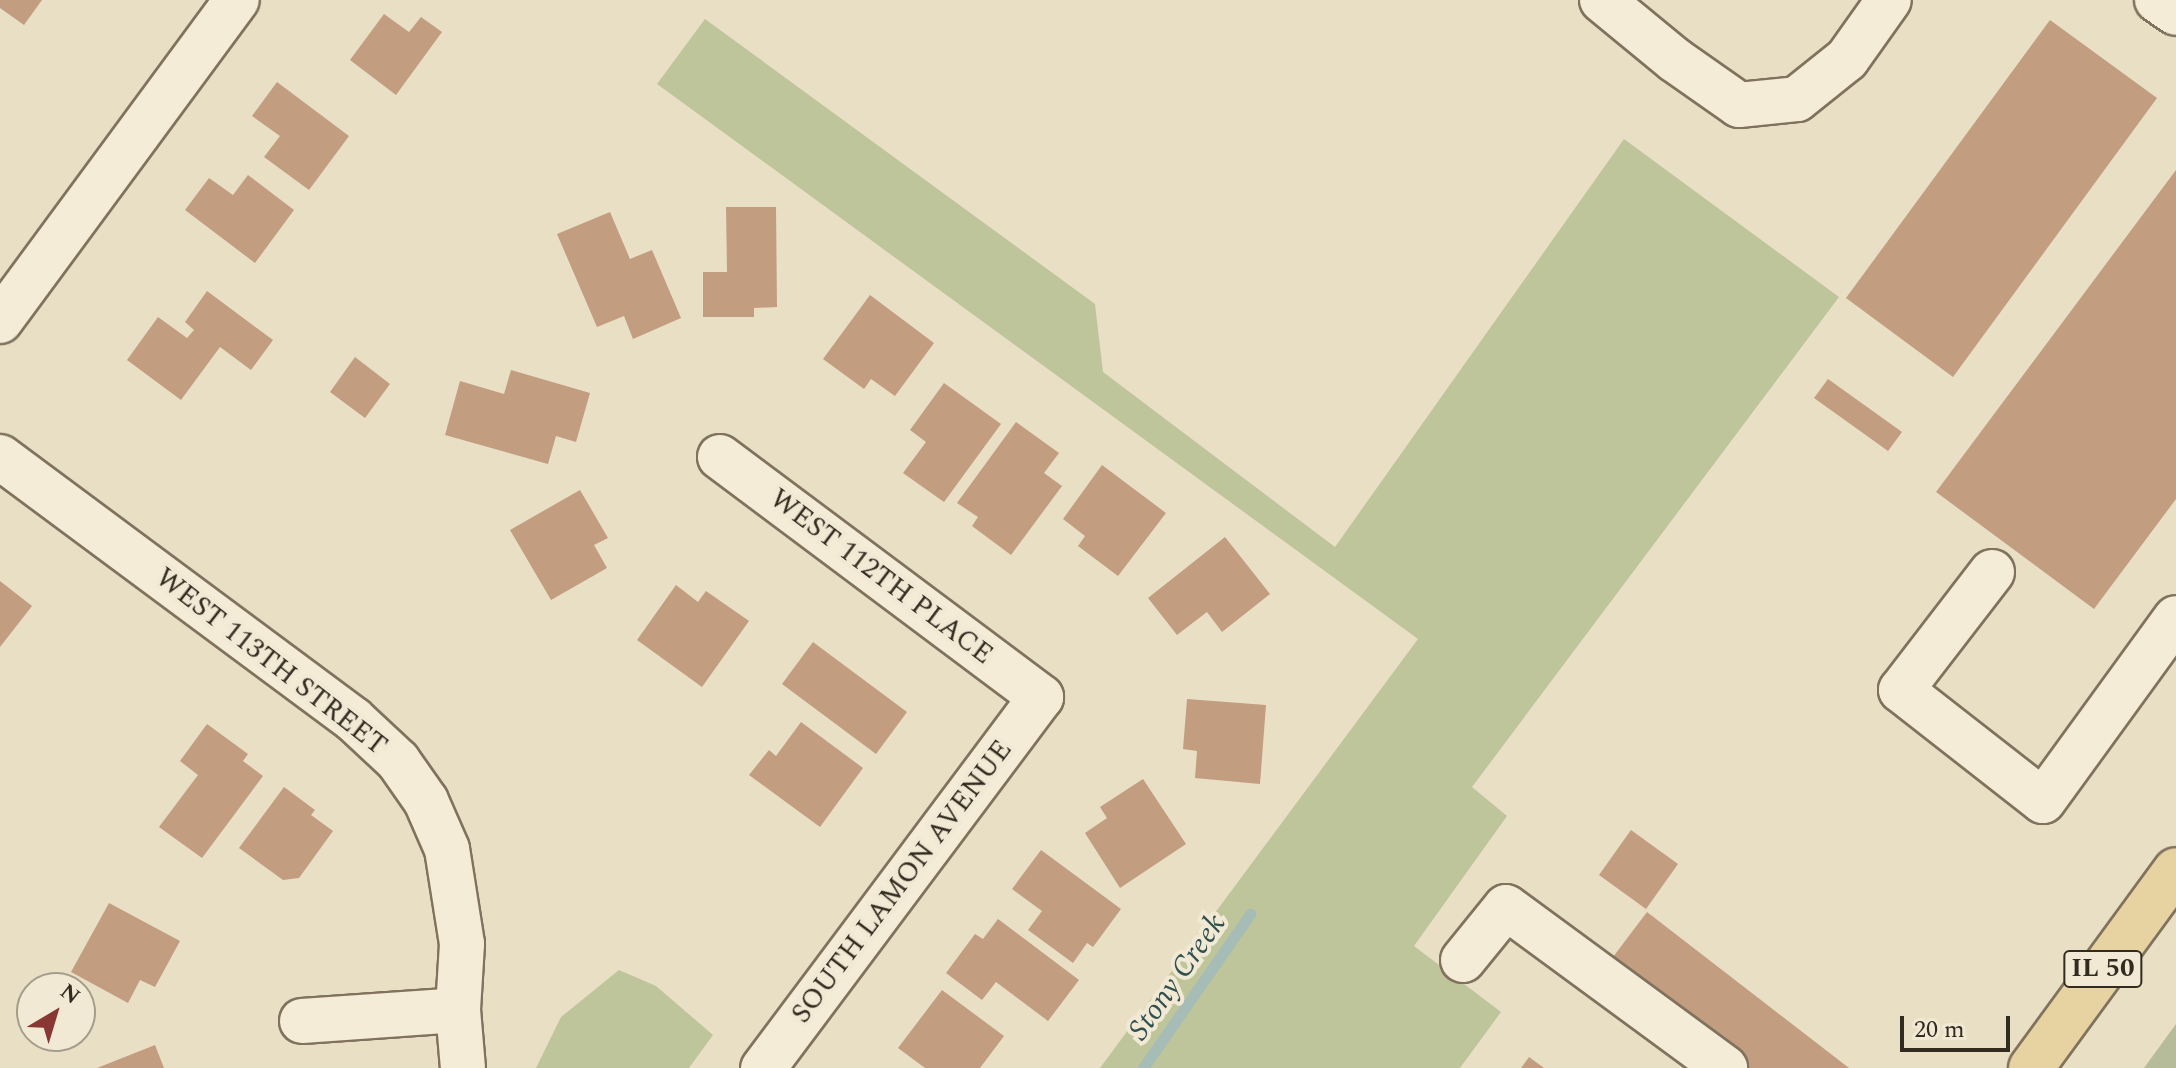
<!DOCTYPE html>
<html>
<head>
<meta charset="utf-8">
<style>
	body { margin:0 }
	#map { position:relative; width:2176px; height:1068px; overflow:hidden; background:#e8dfc5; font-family:Spectral,serif }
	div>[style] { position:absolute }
	.green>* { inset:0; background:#bfc59b }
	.cemetery>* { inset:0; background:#b6bb99 }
	.stream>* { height:11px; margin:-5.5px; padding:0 5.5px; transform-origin:5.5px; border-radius:5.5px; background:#a6bcb6 }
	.building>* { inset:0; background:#c29d80 }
	.roads { filter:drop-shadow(2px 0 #81725e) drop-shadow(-2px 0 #81725e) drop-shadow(0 2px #81725e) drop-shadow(0 -2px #81725e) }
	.minor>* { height:44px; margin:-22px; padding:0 22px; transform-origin:22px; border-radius:22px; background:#f4ecd7 }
	.major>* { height:44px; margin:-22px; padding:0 22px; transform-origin:22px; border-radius:22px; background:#e7d3a2 }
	span { translate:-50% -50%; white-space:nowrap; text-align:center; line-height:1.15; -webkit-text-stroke:8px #f1e9d4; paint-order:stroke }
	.shield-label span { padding:2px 6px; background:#f1e9d4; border:2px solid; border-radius:6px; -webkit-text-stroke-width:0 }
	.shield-label { font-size:26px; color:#332a20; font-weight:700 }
	.street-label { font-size:28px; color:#332a20 }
	.water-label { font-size:30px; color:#315150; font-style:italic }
	.north { position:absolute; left:16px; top:972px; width:80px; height:80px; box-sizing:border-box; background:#f1e9d4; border:2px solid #a59d8c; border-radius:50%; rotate:38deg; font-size:22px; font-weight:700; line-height:32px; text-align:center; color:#332a20 }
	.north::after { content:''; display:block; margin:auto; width:28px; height:36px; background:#883735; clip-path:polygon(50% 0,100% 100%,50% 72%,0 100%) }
	.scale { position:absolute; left:1900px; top:1016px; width:110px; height:36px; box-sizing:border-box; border:4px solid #332a20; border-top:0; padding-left:10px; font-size:24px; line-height:28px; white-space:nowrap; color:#332a20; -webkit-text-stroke:6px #f1e9d4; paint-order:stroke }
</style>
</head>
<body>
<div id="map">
	<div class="green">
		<div style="clip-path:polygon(705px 19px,1095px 304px,1103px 372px,1335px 547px,1624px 139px,1839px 297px,1472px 787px,1507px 816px,1414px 946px,1501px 1012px,1460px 1068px,1100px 1068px,1418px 639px,657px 84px)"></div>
		<div style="clip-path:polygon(619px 970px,656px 986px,713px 1035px,689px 1068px,536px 1068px,561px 1017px)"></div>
	</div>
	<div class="cemetery">
		<div style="clip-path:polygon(2176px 1024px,2176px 1068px,2144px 1068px)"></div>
	</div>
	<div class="stream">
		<div style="left:1143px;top:1068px;width:188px;rotate:-55.2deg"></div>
	</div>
	<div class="building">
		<div style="clip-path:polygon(0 0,42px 0,24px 25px,0 8px)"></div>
		<div style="clip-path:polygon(384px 14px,409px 32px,421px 17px,442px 32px,396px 95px,350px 60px)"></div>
		<div style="clip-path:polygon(2050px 20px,2157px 98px,1953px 377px,1846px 298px)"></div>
		<div style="clip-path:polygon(277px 82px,349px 136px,309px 190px,264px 157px,280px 136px,252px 116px)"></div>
		<div style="clip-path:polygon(2176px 170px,2176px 499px,2094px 609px,1936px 492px)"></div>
		<div style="clip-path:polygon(248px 175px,294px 210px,255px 263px,185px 210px,209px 178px,233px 195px)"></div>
		<div style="clip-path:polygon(726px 207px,776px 207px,777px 307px,754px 308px,754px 317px,703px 317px,703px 272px,727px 272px)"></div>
		<div style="clip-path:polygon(610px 212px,630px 259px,652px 250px,681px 318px,633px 339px,624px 316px,597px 327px,557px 234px)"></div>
		<div style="clip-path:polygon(207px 291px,273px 340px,251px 370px,220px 347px,181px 400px,127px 360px,158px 317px,187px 338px,194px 330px,185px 322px)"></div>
		<div style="clip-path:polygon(870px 295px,934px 343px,895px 396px,871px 379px,864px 389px,823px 359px)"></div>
		<div style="clip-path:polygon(355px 357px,390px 384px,365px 418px,330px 392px)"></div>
		<div style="clip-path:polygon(511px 370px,590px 393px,576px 442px,556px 436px,548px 464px,445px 435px,460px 381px,504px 394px)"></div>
		<div style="clip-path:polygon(1828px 379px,1902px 432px,1888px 451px,1814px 398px)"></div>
		<div style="clip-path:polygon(944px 383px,1001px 424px,944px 502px,903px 473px,926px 442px,910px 430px)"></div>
		<div style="clip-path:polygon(1016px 422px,1059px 453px,1044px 473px,1062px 486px,1011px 555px,972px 526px,978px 517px,957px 503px)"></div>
		<div style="clip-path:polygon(1102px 465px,1166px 513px,1118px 576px,1078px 546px,1085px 536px,1063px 519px)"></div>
		<div style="clip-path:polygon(580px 490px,608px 538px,594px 545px,607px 568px,551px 600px,510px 530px)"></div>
		<div style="clip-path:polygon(1225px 537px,1270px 594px,1222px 632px,1207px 612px,1177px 635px,1148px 598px)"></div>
		<div style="clip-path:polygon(0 581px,32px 606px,0 647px)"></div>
		<div style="clip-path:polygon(676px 585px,698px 602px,706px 591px,749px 621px,702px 687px,637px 640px)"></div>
		<div style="clip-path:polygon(813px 642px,907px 712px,876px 754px,782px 684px)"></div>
		<div style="clip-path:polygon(1187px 699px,1266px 705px,1260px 784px,1195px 778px,1197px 751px,1183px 749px)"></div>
		<div style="clip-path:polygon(801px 722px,863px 768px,820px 827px,749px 775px,769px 750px,776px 756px)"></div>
		<div style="clip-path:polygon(207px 724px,248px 754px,243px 761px,263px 776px,202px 858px,159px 827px,198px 775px,180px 761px)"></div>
		<div style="clip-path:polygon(1143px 779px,1186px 844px,1120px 888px,1085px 833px,1107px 818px,1100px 807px)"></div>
		<div style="clip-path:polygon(284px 787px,315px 810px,311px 815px,333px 831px,299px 878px,283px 880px,239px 848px)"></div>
		<div style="clip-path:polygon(1631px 830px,1678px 864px,1646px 909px,1599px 875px)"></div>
		<div style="clip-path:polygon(1041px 850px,1121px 909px,1093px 947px,1087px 943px,1073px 963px,1028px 930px,1042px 911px,1012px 889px)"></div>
		<div style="clip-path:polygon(109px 903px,180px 941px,155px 987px,140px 980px,128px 1003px,71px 972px)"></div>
		<div style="clip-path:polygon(1647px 912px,1849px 1068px,1741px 1068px,1613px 957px)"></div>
		<div style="clip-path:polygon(998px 919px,1079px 980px,1048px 1021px,996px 982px,982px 1000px,946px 973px,975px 934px,983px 939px)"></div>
		<div style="clip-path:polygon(942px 990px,1004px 1036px,980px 1068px,925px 1068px,898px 1048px)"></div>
		<div style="clip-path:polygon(155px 1045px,164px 1068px,97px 1068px)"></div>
		<div style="clip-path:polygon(1529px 1057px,1544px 1068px,1521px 1068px)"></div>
	</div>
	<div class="roads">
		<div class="minor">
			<div style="left:1602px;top:0;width:94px;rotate:39.4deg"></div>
			<div style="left:1675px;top:60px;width:78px;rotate:35.1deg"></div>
			<div style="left:1739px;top:105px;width:58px;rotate:-5.9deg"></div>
			<div style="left:1797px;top:99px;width:64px;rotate:-38.7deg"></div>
			<div style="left:1847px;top:59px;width:72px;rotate:-54.6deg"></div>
			<div style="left:2157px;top:0;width:23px;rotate:34deg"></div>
			<div style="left:0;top:321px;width:399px;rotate:-53.6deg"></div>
			<div style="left:0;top:457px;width:440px;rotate:36.6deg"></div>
			<div style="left:353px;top:719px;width:62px;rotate:43deg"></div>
			<div style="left:398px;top:761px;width:49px;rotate:55deg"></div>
			<div style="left:426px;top:801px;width:52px;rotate:66.4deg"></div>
			<div style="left:447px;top:849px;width:96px;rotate:81deg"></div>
			<div style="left:462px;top:944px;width:66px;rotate:93.5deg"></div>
			<div style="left:458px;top:1010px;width:58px;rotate:85.1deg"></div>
			<div style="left:720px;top:457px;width:401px;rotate:36.8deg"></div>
			<div style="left:1041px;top:697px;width:464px;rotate:126.8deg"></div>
			<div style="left:1992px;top:572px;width:149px;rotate:127.6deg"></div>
			<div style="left:1901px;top:690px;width:180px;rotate:38deg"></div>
			<div style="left:2043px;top:801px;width:226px;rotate:-54deg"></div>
			<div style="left:1463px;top:960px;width:68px;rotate:-50.9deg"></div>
			<div style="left:1506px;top:907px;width:272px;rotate:36.3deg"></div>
			<div style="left:302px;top:1021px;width:156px;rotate:-4deg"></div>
		</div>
		<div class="major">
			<div style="left:2031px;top:1068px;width:245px;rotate:-53.8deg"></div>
		</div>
	</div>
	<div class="shield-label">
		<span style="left:2103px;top:969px">IL 50</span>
	</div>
	<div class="street-label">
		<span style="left:881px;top:577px;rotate:37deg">WEST 112TH PLACE</span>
		<span style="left:271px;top:662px;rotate:38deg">WEST 113TH STREET</span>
		<span style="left:902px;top:882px;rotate:-53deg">SOUTH LAMON AVENUE</span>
	</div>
	<div class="water-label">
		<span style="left:1177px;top:977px;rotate:-55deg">Stony Creek</span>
	</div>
	<div class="north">N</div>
	<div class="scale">20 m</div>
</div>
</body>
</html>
